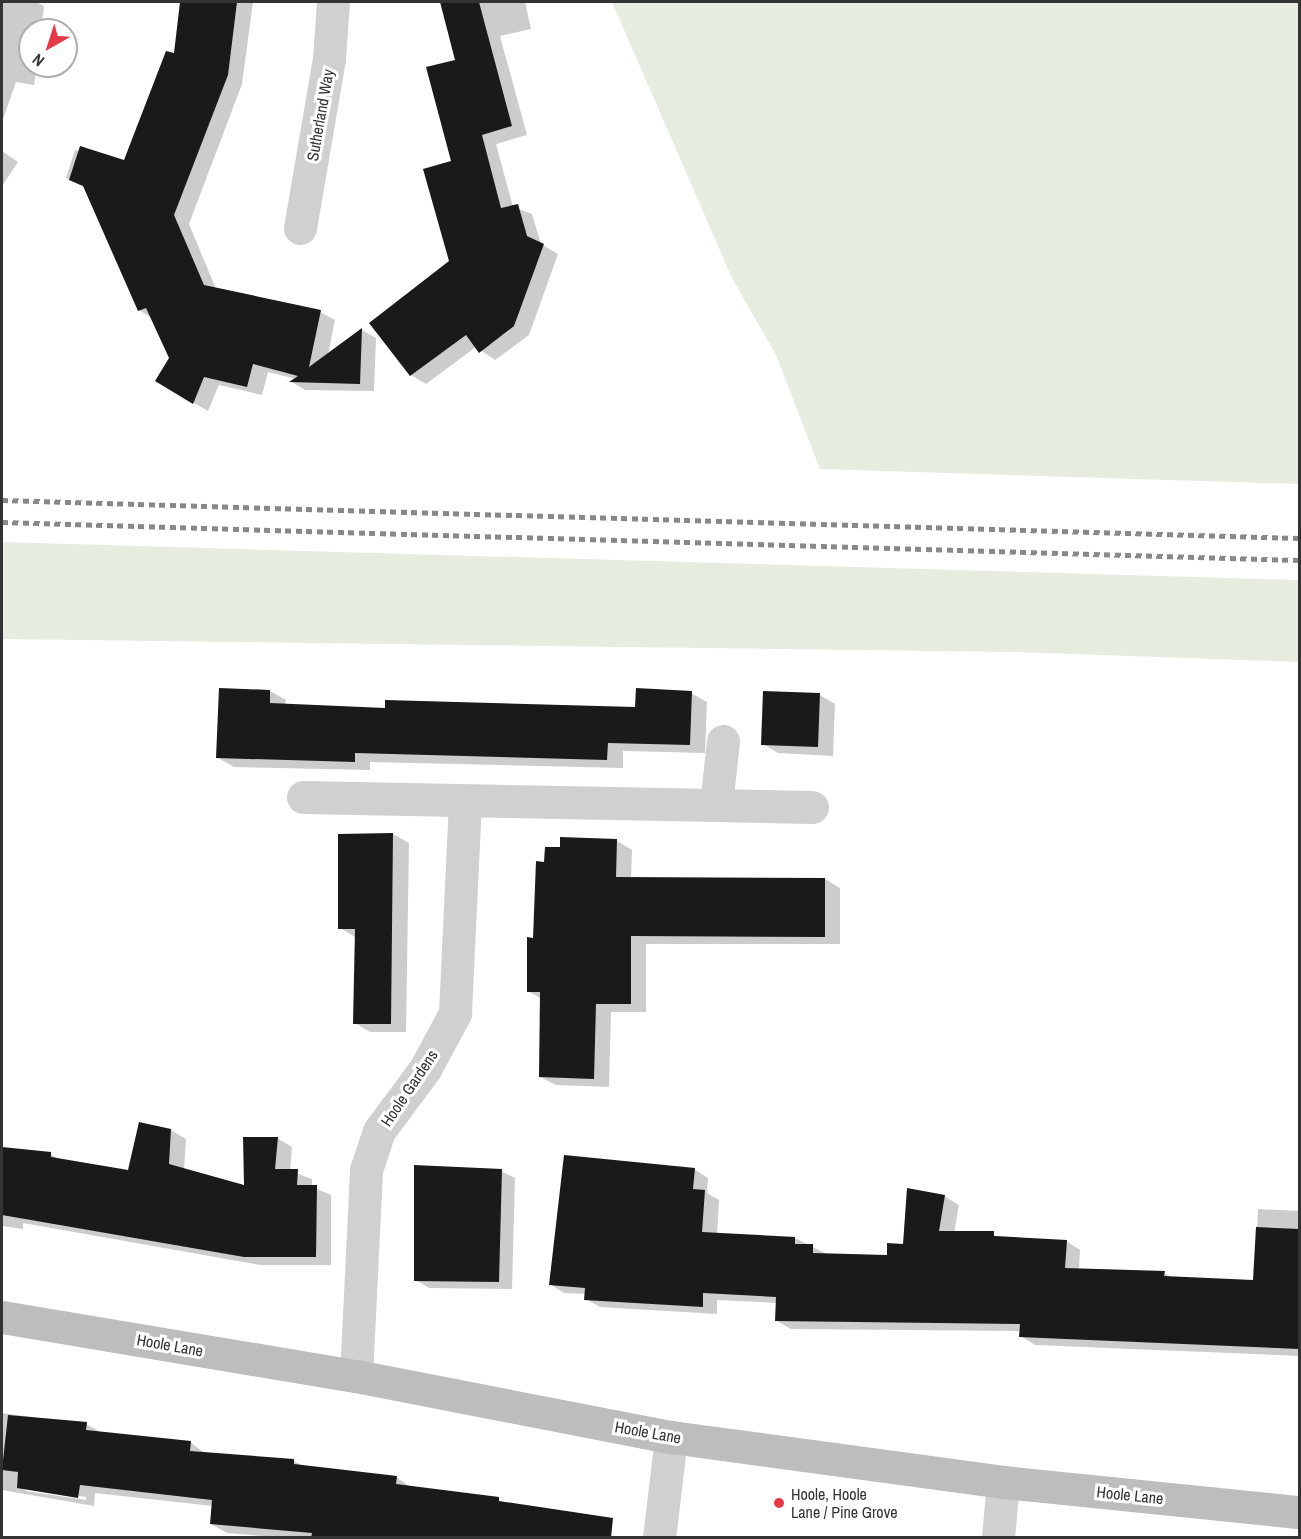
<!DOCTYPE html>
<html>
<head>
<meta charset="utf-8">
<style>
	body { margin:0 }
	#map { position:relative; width:1301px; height:1539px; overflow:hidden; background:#fff; font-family:"Archivo Narrow",sans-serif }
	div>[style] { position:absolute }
	.green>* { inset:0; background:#e6ecdf }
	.shadow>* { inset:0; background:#0003 }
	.building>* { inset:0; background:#1a1a1a }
	.street>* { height:33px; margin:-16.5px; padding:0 16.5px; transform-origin:16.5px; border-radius:16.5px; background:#d0d0d0 }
	.secondary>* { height:33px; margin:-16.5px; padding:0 16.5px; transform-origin:16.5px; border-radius:16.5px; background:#bdbdbd }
	.rail>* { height:4.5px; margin-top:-2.25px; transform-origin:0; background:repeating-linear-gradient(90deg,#888 0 6px,transparent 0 10.5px) }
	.dots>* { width:16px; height:16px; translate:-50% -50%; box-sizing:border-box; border:3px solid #fff; border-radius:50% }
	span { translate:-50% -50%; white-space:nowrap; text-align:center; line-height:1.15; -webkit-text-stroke:6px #fff; paint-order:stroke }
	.street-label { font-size:16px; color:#333 }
	.poi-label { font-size:16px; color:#333 }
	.left { translate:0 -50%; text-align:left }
	.frame { position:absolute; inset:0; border:3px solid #333; pointer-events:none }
	.north { position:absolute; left:18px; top:18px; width:60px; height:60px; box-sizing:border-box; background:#fff; border:2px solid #adadad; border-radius:50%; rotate:219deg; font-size:16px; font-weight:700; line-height:24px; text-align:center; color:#333 }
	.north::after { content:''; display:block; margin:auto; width:21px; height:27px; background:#e63946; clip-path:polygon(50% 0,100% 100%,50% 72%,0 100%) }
</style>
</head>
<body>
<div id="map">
	<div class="green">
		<div style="clip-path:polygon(612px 2px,1299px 2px,1299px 484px,820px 469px,776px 355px,732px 278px)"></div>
		<div style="clip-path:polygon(2px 542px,1299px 580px,1299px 662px,1013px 652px,2px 639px)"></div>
	</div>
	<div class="shadow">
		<div style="clip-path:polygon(2px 2px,36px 2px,44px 6px,41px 30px,30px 30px,30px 66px,37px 66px,34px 85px,16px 82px,2px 122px)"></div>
		<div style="clip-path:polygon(182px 2px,253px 2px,242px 84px,189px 224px,216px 289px,320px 312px,335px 320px,328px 355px,362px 330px,376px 338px,374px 391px,305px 390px,292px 382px,296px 379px,268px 372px,262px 395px,219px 385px,208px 411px,157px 381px,170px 358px,152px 318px,139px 310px,86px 188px,66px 178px,75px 150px,124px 162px,175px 55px)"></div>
		<div style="clip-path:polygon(441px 2px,525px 2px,531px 29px,500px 36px,527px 135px,496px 144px,513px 207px,532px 214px,541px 244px,558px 254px,529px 335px,495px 360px,476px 347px,426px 384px,411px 375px,450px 262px,457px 61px)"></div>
		<div style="clip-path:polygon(2px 151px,18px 162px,2px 186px)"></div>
		<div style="clip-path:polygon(270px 691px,286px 700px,285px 705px,386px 710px,636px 708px,691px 693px,707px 702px,705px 753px,623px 751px,623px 768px,370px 762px,370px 770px,234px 767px,218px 758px)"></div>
		<div style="clip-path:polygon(820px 695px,835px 704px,833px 756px,778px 753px,763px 744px)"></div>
		<div style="clip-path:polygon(393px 834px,409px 843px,406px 1032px,370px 1032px,355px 1023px,355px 937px,340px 928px)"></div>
		<div style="clip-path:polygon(617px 841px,632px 850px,631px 879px,825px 879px,840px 888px,840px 944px,646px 944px,646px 1012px,611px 1012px,609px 1087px,556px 1085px,540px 1077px,542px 999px,528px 991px,546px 863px,561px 849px)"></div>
		<div style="clip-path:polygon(171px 1130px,186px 1139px,184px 1170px,245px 1187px,277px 1138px,292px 1147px,290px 1171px,312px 1179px,312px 1187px,331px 1195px,331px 1265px,260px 1265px,23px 1223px,23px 1229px,2px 1226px,2px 1149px,50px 1154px,61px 1160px,129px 1172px)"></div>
		<div style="clip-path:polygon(694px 1169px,708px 1178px,707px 1193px,719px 1200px,717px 1234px,795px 1238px,827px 1254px,888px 1256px,905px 1246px,944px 1196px,959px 1205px,954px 1233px,1066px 1241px,1080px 1250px,1079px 1270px,1164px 1273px,1173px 1278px,1255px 1282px,1258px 1209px,1300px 1211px,1300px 1356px,1035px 1345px,1021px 1336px,1021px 1331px,791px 1329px,777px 1321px,777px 1303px,717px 1300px,717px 1314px,600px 1307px,586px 1299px,586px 1294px,564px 1293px,550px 1284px)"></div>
		<div style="clip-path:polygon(501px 1171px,515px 1178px,512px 1289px,429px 1288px,416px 1280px)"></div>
		<div style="clip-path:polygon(evenodd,2px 1413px,86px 1424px,102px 1433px,190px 1442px,206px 1454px,294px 1461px,303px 1466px,396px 1477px,412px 1488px,609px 1538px,286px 1538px,227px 1533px,211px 1524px,213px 1506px,95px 1493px,94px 1506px,2px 1490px,2px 1413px,23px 1487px,86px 1497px,86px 1500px,26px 1491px,23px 1487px)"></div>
	</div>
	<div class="building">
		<div style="clip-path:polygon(180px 2px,237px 2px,228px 75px,174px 215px,204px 285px,321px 310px,309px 367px,362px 328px,360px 384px,289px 382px,298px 376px,253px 364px,247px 387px,204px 377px,193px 404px,155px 381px,169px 358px,146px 308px,138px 311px,83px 186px,69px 180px,80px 146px,124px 160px,166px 51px,174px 53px)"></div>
		<div style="clip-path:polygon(440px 2px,479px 2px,512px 126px,482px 135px,501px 208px,518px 204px,527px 236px,544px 244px,514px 326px,479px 353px,466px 335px,410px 376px,369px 323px,449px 261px,423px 169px,451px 161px,426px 67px,455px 60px)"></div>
		<div style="clip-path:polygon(219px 688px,270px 690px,270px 703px,385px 708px,385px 700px,635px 707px,636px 688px,692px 691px,690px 745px,608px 743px,607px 760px,355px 753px,355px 762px,216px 758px)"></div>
		<div style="clip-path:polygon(763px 691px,820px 693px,818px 747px,761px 745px)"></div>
		<div style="clip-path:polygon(393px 833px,391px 1024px,353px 1024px,355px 929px,338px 929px,338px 834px)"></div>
		<div style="clip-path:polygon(560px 837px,617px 839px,616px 877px,825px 878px,825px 937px,631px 936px,631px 1004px,596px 1004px,594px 1079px,539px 1077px,540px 992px,527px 992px,527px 937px,533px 938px,536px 861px,544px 862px,545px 847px,560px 847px)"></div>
		<div style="clip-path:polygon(139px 1122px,171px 1129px,169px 1164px,244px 1185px,243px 1137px,278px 1137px,275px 1169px,298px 1169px,297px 1185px,317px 1185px,316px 1257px,244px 1257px,2px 1215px,2px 1147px,51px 1152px,51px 1157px,128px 1170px)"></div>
		<div style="clip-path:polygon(564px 1155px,695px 1168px,693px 1189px,705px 1190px,702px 1232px,795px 1237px,795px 1244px,813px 1244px,813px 1253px,887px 1255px,887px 1243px,903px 1244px,907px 1188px,945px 1195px,939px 1231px,994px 1231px,994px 1236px,1067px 1240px,1065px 1268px,1165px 1271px,1164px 1276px,1253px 1280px,1256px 1227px,1299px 1229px,1299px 1349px,1019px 1337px,1020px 1324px,775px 1321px,776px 1297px,703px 1293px,703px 1307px,584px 1300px,585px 1288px,549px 1285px)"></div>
		<div style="clip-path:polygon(414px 1165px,502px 1169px,499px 1282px,414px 1281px)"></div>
		<div style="clip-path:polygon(8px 1415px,87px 1422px,86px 1430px,191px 1441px,190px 1451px,294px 1459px,294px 1464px,397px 1476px,396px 1484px,499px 1497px,499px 1501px,613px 1518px,611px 1538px,311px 1538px,312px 1533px,210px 1524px,212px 1500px,80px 1485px,78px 1498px,17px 1488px,18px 1472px,2px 1470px)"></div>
	</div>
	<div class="street">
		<div style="left:300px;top:228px;width:171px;rotate:-80.3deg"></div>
		<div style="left:329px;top:59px;width:57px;rotate:-86deg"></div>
		<div style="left:723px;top:741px;width:64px;rotate:96.2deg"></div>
		<div style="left:716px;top:805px;width:96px;rotate:1.2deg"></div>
		<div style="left:303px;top:797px;width:413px;rotate:1.1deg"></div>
		<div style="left:356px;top:1376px;width:206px;rotate:-87.2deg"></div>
		<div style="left:366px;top:1170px;width:41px;rotate:-71.6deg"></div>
		<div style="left:379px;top:1131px;width:77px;rotate:-53.4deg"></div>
		<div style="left:425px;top:1069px;width:64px;rotate:-61.8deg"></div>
		<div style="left:455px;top:1013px;width:212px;rotate:-87.3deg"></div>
		<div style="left:659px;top:1538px;width:102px;rotate:-83.2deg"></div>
		<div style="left:998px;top:1538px;width:56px;rotate:-84.9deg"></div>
	</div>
	<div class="secondary">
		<div style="left:2px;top:1317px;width:359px;rotate:9.5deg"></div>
		<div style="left:356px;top:1376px;width:321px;rotate:11deg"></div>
		<div style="left:671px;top:1437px;width:335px;rotate:7.7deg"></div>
		<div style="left:1003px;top:1482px;width:299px;rotate:5.8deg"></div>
	</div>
	<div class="rail">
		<div style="left:2px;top:500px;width:1299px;rotate:1.68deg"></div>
		<div style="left:2px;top:522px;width:1299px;rotate:1.68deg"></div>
	</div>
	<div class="dots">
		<div style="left:779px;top:1503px;background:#e63946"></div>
	</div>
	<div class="street-label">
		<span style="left:320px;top:115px;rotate:-80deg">Sutherland Way</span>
		<span style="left:409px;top:1088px;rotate:-56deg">Hoole Gardens</span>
		<span style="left:170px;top:1345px;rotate:10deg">Hoole Lane</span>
		<span style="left:648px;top:1432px;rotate:10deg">Hoole Lane</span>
		<span style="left:1130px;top:1495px;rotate:6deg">Hoole Lane</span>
	</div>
	<div class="poi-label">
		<span class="left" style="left:791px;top:1503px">Hoole, Hoole<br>Lane / Pine Grove</span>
	</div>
	<div class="frame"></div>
	<div class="north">N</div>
</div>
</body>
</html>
